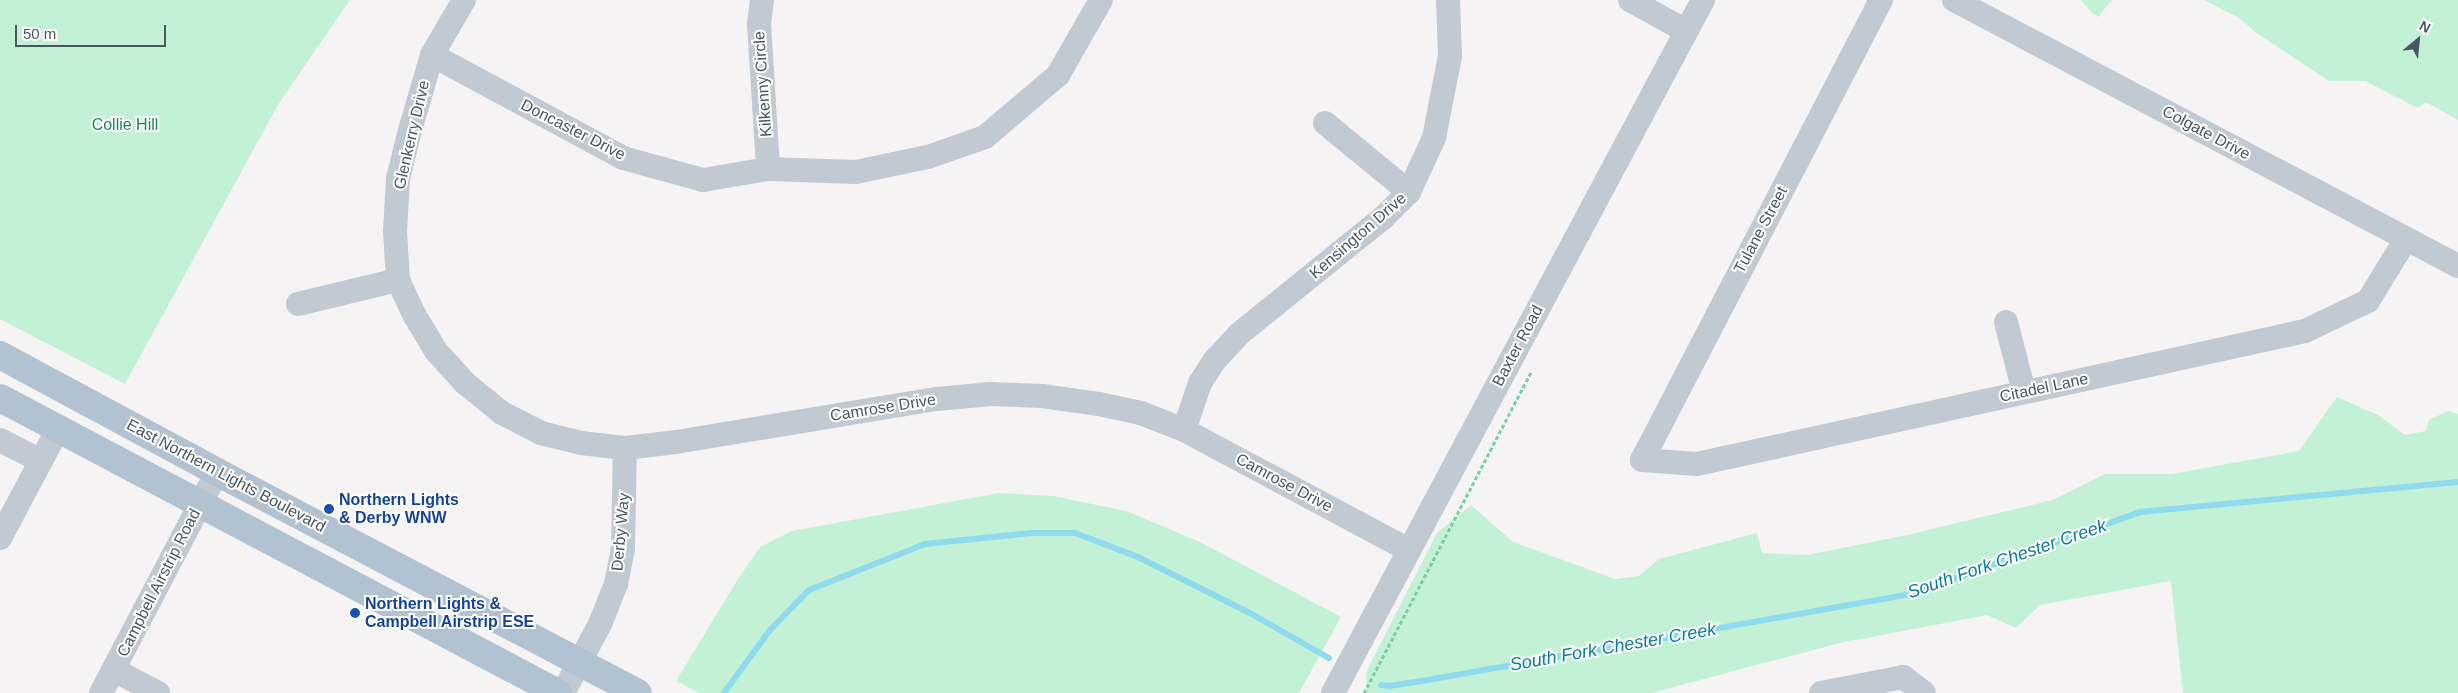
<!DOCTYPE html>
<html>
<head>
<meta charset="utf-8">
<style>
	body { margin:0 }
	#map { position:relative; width:2458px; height:693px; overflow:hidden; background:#f5f3f3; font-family:Arial,sans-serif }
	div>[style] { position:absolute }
	.green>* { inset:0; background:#c3f1d5 }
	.stream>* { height:6px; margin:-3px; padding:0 3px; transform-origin:3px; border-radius:3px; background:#90daee }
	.path>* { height:3px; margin-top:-1.5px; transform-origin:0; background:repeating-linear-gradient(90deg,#7ad0a6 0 4px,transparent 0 6.5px) }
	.minor>* { height:24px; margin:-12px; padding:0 12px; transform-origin:12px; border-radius:12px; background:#c1cad2 }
	.major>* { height:28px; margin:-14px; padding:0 14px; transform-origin:14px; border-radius:14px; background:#b3c2d1 }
	.dots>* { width:14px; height:14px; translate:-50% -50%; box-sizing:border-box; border:2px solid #fff; border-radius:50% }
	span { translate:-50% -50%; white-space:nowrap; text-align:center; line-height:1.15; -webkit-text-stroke:4px #fff; paint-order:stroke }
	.street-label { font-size:16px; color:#4a5661 }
	.park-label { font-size:16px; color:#17864f }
	.transit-label { font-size:16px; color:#164399; font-weight:700 }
	.left { translate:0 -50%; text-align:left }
	.water-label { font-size:18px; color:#0c7c9b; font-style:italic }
	.north { position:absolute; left:2393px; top:15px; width:50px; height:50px; -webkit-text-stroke:4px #fff; paint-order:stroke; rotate:28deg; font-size:14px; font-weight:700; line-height:20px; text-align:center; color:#4a5661 }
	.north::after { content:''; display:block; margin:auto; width:18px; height:22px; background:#4a5661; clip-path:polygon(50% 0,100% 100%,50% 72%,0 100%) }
	.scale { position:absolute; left:15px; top:25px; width:151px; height:22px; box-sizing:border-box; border:2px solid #4a5661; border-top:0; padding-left:6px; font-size:15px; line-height:18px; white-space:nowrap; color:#4a5661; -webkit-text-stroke:4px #fff; paint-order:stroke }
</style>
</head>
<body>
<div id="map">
	<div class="green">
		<div style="clip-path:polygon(0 0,350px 0,279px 103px,125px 384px,0 319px)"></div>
		<div style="clip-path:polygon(2081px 0,2112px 0,2098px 17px,2092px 13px)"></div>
		<div style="clip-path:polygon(2204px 0,2458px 0,2458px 120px,2426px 102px,2418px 108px,2365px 81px,2329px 81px,2258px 34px,2239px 18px)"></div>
		<div style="clip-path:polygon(2337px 397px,2378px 415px,2405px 435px,2426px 431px,2429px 420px,2448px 411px,2458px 414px,2458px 693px,2183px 693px,2171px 581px,2040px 605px,2016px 628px,1987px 615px,1840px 643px,1651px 693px,1367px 693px,1366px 672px,1437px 533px,1471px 505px,1513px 542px,1615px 579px,1639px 576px,1659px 559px,1757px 533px,1762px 553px,1807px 555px,1907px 535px,2053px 500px,2105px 474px,2172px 474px,2299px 451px)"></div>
		<div style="clip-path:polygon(999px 493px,1053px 496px,1126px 511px,1200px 542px,1341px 617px,1299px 693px,700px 693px,676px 681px,738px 579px,760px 547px,792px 531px)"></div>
	</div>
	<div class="stream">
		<div style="left:1381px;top:685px;width:9px;rotate:6deg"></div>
		<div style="left:1390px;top:686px;width:38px;rotate:-9deg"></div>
		<div style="left:1428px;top:680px;width:494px;rotate:-10.1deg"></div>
		<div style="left:1914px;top:593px;width:240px;rotate:-19.7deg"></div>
		<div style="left:2140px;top:512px;width:319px;rotate:-5.4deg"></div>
		<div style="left:724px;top:693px;width:78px;rotate:-53.9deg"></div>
		<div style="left:770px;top:630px;width:56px;rotate:-45.7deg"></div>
		<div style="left:809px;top:590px;width:125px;rotate:-21.6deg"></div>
		<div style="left:925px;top:544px;width:107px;rotate:-5.9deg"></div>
		<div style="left:1031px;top:533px;width:44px"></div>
		<div style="left:1075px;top:533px;width:67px;rotate:20.9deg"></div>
		<div style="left:1138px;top:557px;width:125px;rotate:26.6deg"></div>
		<div style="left:1250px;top:613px;width:91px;rotate:29.7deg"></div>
	</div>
	<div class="path">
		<div style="left:1364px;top:693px;width:364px;rotate:-62.5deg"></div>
	</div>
	<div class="minor">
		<div style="left:464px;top:0;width:64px;rotate:120.2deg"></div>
		<div style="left:432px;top:55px;width:78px;rotate:106.3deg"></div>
		<div style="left:410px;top:130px;width:50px;rotate:103.8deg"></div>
		<div style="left:398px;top:179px;width:52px;rotate:93.3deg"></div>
		<div style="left:395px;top:231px;width:49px;rotate:86.5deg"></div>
		<div style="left:398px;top:280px;width:40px;rotate:65deg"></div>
		<div style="left:415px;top:316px;width:41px;rotate:59deg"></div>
		<div style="left:436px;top:351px;width:43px;rotate:47.8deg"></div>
		<div style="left:465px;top:383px;width:48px;rotate:39deg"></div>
		<div style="left:502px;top:413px;width:44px;rotate:27.1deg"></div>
		<div style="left:541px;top:433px;width:41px;rotate:14deg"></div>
		<div style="left:581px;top:443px;width:44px;rotate:6.5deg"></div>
		<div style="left:625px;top:448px;width:51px;rotate:-6.7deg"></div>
		<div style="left:676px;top:442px;width:265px;rotate:-9.4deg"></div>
		<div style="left:937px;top:399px;width:54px;rotate:-5.3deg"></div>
		<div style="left:991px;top:394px;width:51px;rotate:2.2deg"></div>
		<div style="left:1042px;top:396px;width:58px;rotate:8deg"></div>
		<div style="left:1099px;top:404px;width:43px;rotate:12.1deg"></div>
		<div style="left:1141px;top:413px;width:46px;rotate:21.6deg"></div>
		<div style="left:1184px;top:430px;width:255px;rotate:28.1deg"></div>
		<div style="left:762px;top:0;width:24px;rotate:97deg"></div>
		<div style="left:759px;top:24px;width:145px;rotate:86.4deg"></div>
		<div style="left:1630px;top:0;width:64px;rotate:29deg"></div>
		<div style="left:1881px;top:0;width:518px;rotate:117.45deg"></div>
		<div style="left:1642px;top:460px;width:55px;rotate:4.2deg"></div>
		<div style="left:1697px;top:464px;width:622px;rotate:-12.34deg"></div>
		<div style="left:2305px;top:331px;width:70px;rotate:-25.5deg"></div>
		<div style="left:2368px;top:301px;width:73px;rotate:-58.5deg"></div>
		<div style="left:1954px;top:0;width:570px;rotate:27.82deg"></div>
		<div style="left:432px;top:55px;width:217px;rotate:28.3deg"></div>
		<div style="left:623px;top:158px;width:83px;rotate:15.4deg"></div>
		<div style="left:703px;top:180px;width:66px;rotate:-9.6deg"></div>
		<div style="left:768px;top:169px;width:88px;rotate:2deg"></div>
		<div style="left:856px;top:172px;width:74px;rotate:-11.8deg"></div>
		<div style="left:928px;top:157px;width:60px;rotate:-19.3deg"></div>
		<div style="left:985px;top:137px;width:96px;rotate:-40.3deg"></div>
		<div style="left:1058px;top:75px;width:86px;rotate:-60.2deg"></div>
		<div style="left:1325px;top:123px;width:109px;rotate:39.4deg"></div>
		<div style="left:298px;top:304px;width:103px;rotate:-13.5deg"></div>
		<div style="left:2006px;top:322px;width:72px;rotate:75.6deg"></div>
		<div style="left:1184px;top:430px;width:50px;rotate:-71.2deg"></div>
		<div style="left:1200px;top:383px;width:27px;rotate:-57deg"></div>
		<div style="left:1215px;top:360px;width:35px;rotate:-47deg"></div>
		<div style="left:1239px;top:334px;width:185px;rotate:-38.9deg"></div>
		<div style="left:1383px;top:218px;width:37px;rotate:-45deg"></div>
		<div style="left:1409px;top:192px;width:60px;rotate:-65.2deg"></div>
		<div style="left:1434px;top:138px;width:84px;rotate:-79deg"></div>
		<div style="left:1450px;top:56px;width:56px;rotate:-92deg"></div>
		<div style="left:0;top:440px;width:46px;rotate:27.1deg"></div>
		<div style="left:0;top:538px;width:123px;rotate:-62deg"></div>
		<div style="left:114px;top:670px;width:50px;rotate:27.6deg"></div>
		<div style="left:101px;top:693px;width:250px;rotate:-62.3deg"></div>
		<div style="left:563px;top:693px;width:78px;rotate:-61.8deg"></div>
		<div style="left:600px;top:624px;width:43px;rotate:-68.2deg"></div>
		<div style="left:616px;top:584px;width:36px;rotate:-79deg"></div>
		<div style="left:623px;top:549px;width:101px;rotate:-88.9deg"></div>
		<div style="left:1333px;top:693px;width:786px;rotate:-61.9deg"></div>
		<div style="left:1821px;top:693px;width:84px;rotate:-11deg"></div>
		<div style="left:1903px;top:677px;width:26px;rotate:37deg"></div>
	</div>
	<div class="major">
		<div style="left:0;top:355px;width:247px;rotate:28.3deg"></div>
		<div style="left:217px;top:472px;width:475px;rotate:27.7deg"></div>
		<div style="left:0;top:398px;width:631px;rotate:27.86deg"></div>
	</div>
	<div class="dots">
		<div style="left:329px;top:509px;background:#1a4fb4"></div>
		<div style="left:355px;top:613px;background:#1a4fb4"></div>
	</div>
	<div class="street-label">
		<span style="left:763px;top:84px;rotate:-94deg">Kilkenny Circle</span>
		<span style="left:573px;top:130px;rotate:27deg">Doncaster Drive</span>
		<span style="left:2206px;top:133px;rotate:28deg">Colgate Drive</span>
		<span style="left:412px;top:135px;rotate:-77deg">Glenkerry Drive</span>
		<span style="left:1761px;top:230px;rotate:-62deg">Tulane Street</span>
		<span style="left:1358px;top:236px;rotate:-41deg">Kensington Drive</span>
		<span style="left:1518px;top:346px;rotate:-62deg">Baxter Road</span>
		<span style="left:2044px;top:388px;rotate:-12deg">Citadel Lane</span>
		<span style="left:883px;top:408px;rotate:-9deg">Camrose Drive</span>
		<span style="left:226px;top:476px;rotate:28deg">East Northern Lights Boulevard</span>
		<span style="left:1284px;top:483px;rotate:28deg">Camrose Drive</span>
		<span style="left:621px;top:532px;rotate:-85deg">Derby Way</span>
		<span style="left:159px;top:583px;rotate:-63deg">Campbell Airstrip Road</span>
	</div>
	<div class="park-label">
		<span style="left:125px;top:125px">Collie Hill</span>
	</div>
	<div class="transit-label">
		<span class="left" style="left:339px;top:509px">Northern Lights<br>&amp; Derby WNW</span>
		<span class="left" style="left:365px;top:613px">Northern Lights &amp;<br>Campbell Airstrip ESE</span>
	</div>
	<div class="water-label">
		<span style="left:2007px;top:559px;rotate:-19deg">South Fork Chester Creek</span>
		<span style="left:1613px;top:647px;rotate:-10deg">South Fork Chester Creek</span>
	</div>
	<div class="north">N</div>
	<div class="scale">50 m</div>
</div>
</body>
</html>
